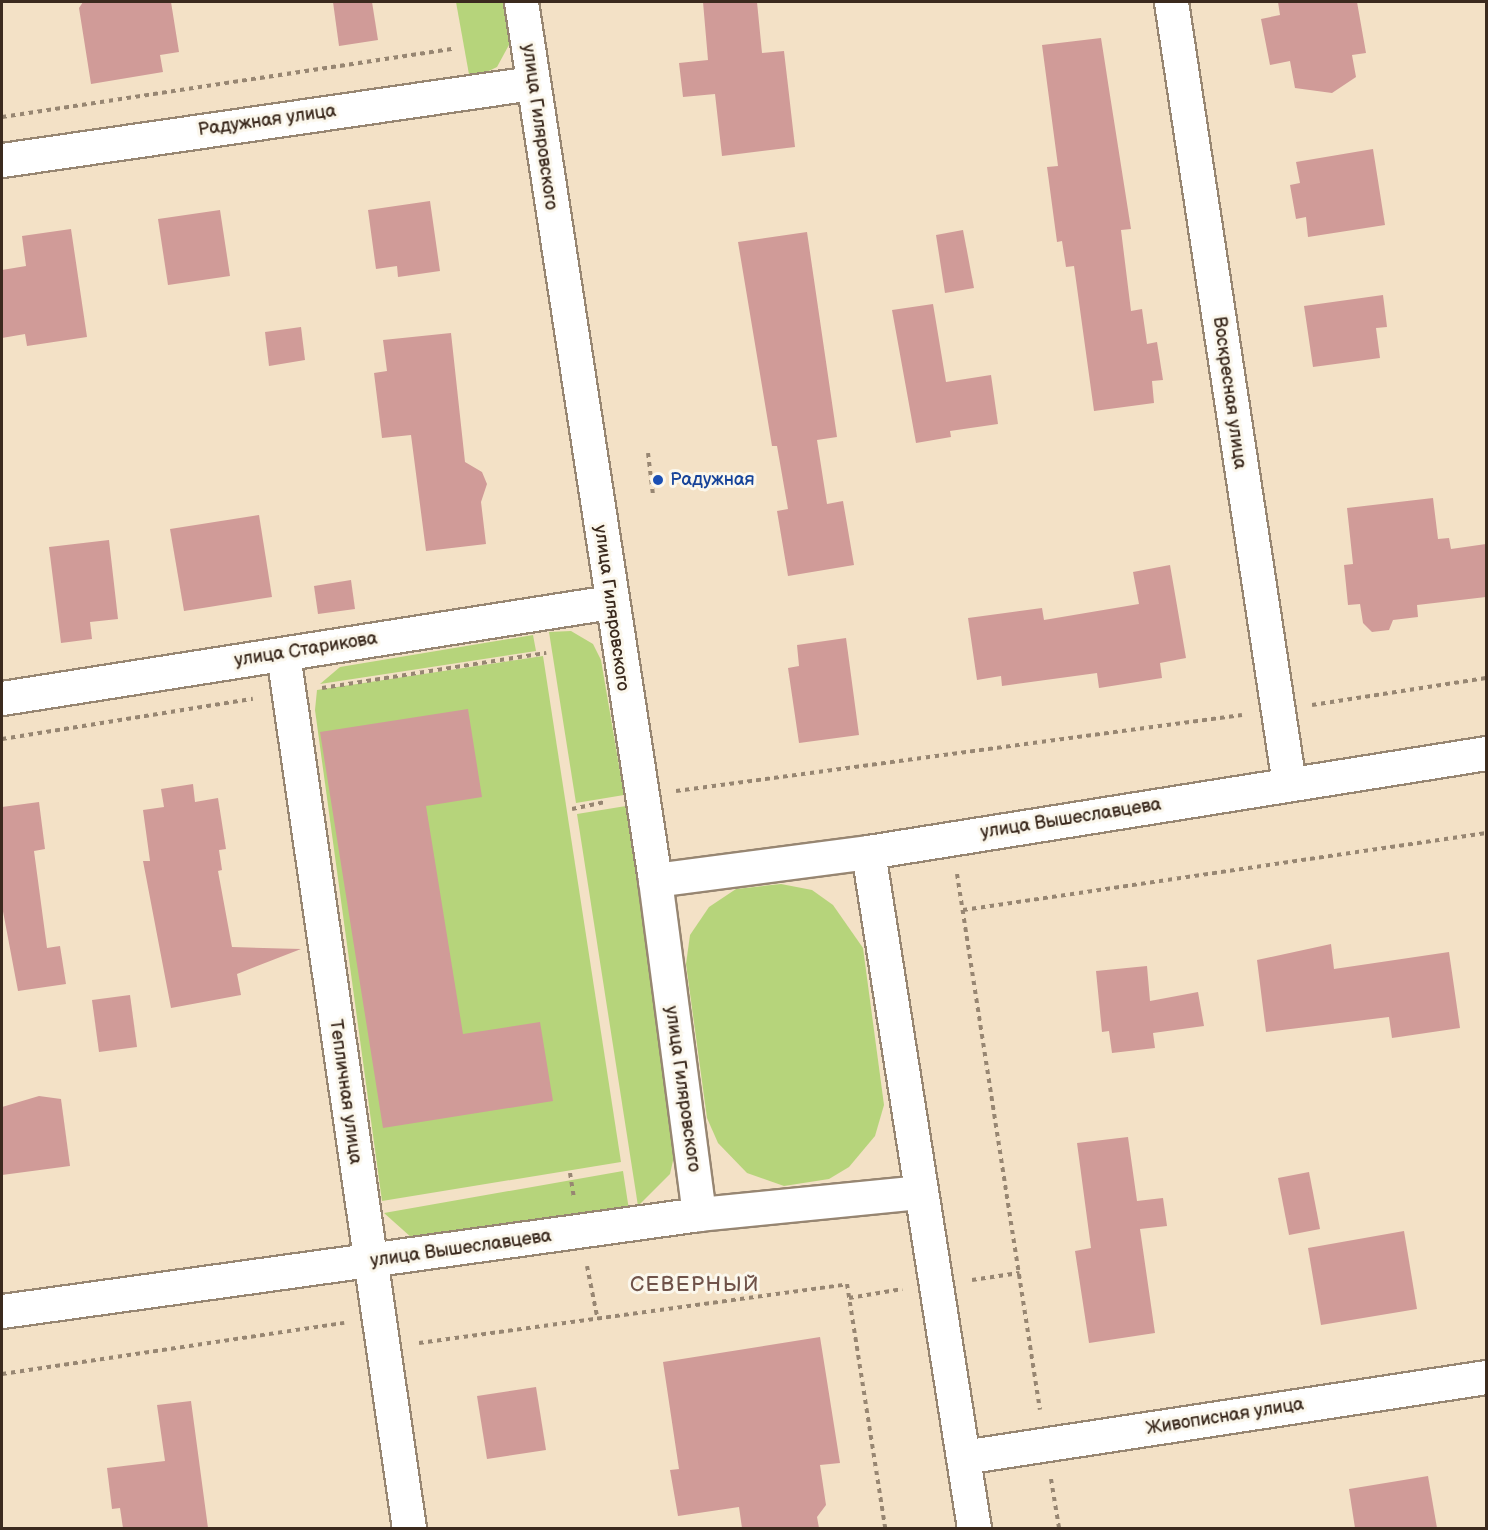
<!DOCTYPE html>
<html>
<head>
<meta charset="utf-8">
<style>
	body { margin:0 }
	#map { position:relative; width:1488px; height:1530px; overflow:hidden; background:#f3e1c6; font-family:"Balsamiq Sans",sans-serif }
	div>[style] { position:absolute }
	.green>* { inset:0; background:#b6d47b }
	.building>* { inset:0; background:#d09b98 }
	.path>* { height:4px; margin-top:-2px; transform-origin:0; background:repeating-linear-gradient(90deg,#978672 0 4.5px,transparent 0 9px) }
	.roads { filter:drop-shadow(2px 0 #978672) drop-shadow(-2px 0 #978672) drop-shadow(0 2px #978672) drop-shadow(0 -2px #978672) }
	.minor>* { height:33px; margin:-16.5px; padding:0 16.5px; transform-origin:16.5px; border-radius:16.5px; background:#fff }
	.dots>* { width:16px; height:16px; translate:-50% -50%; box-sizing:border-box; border:3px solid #fbf7ec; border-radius:50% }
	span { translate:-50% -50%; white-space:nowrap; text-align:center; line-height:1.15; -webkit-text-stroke:6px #fbf7ec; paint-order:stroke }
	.street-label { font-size:18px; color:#3b2a1e }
	.transit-label { font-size:18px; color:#164399 }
	.left { translate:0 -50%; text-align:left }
	.quarter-label { font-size:21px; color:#6f5249; letter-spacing:1.5px }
	.frame { position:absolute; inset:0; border:3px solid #3b2a1e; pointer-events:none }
</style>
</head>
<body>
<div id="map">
	<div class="green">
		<div style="clip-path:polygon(456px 2px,503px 2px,508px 28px,510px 43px,497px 67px,470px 80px)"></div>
		<div style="clip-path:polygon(571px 631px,593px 644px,601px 660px,624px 795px,576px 803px,549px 632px)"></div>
		<div style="clip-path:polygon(533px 635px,536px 651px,320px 684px,340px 667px)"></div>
		<div style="clip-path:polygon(543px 656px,621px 1162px,382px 1201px,315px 710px,317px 690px)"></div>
		<div style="clip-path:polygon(626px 806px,677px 1143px,670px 1174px,638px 1206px,577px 814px)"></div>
		<div style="clip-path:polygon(781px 884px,812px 890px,833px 905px,863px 948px,884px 1105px,875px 1136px,849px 1167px,829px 1179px,784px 1186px,747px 1173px,718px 1143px,707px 1118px,686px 964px,690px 935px,709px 907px,736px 889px)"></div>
		<div style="clip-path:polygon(623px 1171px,629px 1210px,412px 1238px,384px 1213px)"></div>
	</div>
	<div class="building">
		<div style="clip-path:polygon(83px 2px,171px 2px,179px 52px,160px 55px,163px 72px,91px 84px,79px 8px)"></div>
		<div style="clip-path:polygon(333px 2px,372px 2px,378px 40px,339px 46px)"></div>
		<div style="clip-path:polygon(703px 2px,757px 2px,762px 53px,784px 51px,795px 147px,722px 156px,715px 94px,683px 97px,679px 63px,708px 60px)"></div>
		<div style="clip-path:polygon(1278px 2px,1357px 2px,1366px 53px,1352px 55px,1356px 77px,1332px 93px,1295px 88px,1290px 61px,1270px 65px,1261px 19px,1280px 15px)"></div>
		<div style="clip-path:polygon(1101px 38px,1131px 229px,1121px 230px,1131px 311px,1142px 309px,1147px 344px,1157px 342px,1163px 380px,1152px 381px,1154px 403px,1094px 411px,1074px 266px,1066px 267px,1062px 241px,1057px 242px,1047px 167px,1058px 166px,1042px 45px)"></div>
		<div style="clip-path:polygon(1373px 149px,1385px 225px,1308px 237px,1306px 217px,1296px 219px,1290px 185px,1300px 183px,1296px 162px)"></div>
		<div style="clip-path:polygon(430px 201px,440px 271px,398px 277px,397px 266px,376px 269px,368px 210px)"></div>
		<div style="clip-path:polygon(220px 210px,230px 276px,168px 285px,158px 219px)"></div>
		<div style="clip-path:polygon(71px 229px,87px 337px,27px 346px,25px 334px,2px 338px,2px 270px,26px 266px,22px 236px)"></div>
		<div style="clip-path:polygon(963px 230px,974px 288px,945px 293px,936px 235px)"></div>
		<div style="clip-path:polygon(807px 232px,837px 437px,817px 440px,827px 504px,843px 501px,854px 565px,788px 576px,777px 511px,788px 509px,777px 446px,772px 446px,738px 242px)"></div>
		<div style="clip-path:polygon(1383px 295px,1387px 327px,1376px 328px,1380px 358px,1313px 367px,1304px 306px)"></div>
		<div style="clip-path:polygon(933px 304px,946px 382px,991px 375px,998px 424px,950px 431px,951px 437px,916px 443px,892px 310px)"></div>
		<div style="clip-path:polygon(301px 327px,305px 360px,269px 366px,265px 332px)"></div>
		<div style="clip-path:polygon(451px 333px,465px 462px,482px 472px,487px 484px,481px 502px,486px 544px,426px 551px,411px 435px,382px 438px,374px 373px,387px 371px,383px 340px)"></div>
		<div style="clip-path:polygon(1433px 498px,1438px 539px,1449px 538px,1451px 549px,1486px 544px,1486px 597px,1417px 605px,1418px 617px,1393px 620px,1389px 630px,1372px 632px,1363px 623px,1360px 604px,1348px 605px,1344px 565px,1353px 564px,1347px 508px)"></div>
		<div style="clip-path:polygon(259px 515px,272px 597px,184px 611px,170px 529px)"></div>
		<div style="clip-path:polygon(109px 540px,118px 619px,90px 622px,92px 639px,61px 643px,49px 547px)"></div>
		<div style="clip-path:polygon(1170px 565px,1186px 658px,1160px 663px,1162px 678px,1099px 688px,1097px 673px,1002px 686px,1001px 676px,977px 680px,968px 618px,1042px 608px,1044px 620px,1139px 604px,1133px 572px)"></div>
		<div style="clip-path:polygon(351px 580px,355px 609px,318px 614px,314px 586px)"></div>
		<div style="clip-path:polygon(846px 638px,859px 735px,799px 743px,788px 668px,799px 666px,797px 645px)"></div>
		<div style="clip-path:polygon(468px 709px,482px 797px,426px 806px,463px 1034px,540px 1022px,553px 1101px,383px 1128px,320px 732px)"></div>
		<div style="clip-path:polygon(193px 784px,195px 802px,218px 798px,226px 849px,219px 850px,222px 870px,218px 871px,232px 947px,301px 949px,237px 974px,241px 995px,171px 1008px,143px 861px,150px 861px,143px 810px,164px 807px,161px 789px)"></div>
		<div style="clip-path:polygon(39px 802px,45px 849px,34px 851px,47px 948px,60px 946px,66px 984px,18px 991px,2px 906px,2px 807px)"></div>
		<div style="clip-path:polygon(1331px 944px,1334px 969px,1449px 952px,1460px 1028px,1392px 1038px,1389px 1017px,1266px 1032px,1257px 960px)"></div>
		<div style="clip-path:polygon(1147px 966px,1150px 1001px,1198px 992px,1204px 1026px,1153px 1033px,1155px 1048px,1112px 1053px,1109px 1031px,1102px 1032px,1096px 971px)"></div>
		<div style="clip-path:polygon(130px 995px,137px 1047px,99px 1052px,92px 1000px)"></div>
		<div style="clip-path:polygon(39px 1096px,61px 1099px,70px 1166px,2px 1175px,2px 1107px)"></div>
		<div style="clip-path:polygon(1128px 1137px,1137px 1201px,1163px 1198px,1167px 1226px,1140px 1229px,1155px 1333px,1089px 1343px,1075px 1251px,1091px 1248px,1077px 1143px)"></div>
		<div style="clip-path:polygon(1309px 1172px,1320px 1229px,1289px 1235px,1278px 1178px)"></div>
		<div style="clip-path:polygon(1404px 1231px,1417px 1309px,1321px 1325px,1308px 1248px)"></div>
		<div style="clip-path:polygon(820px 1337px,840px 1463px,820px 1465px,826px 1505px,817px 1517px,819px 1528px,742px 1528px,739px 1507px,678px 1516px,670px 1470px,679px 1469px,663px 1362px)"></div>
		<div style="clip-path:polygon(536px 1387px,546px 1450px,487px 1459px,477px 1396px)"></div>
		<div style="clip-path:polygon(191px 1401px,208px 1528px,123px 1528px,120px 1508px,112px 1509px,107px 1468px,165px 1461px,157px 1405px)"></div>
		<div style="clip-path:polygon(1428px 1476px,1437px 1528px,1355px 1528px,1349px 1489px)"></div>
	</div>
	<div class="path">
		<div style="left:2px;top:117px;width:456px;rotate:-8.6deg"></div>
		<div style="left:648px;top:453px;width:42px;rotate:83.2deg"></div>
		<div style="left:322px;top:688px;width:227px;rotate:-8.9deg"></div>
		<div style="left:1312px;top:705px;width:176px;rotate:-8.8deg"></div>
		<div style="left:2px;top:739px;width:254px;rotate:-9.1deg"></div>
		<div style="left:676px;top:791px;width:571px;rotate:-7.65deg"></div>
		<div style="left:572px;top:809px;width:35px;rotate:-12deg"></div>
		<div style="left:957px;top:874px;width:542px;rotate:81.2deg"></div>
		<div style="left:963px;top:910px;width:529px;rotate:-8.38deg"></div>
		<div style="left:570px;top:1173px;width:24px;rotate:81deg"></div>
		<div style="left:587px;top:1266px;width:51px;rotate:78.7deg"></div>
		<div style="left:972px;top:1280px;width:48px;rotate:-8.5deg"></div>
		<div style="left:849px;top:1298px;width:54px;rotate:-9.6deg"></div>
		<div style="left:419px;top:1343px;width:432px;rotate:-7.8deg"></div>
		<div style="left:847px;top:1284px;width:247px;rotate:81.1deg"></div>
		<div style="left:2px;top:1374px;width:346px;rotate:-8.5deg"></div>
		<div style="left:1051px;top:1479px;width:50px;rotate:80.7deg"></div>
	</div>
	<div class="roads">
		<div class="minor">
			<div style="left:521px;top:2px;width:888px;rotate:81.32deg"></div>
			<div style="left:655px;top:880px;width:337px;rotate:82.5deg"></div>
			<div style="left:1171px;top:2px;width:791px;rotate:81.42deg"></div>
			<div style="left:2px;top:160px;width:536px;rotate:-8.27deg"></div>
			<div style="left:283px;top:654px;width:883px;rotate:81.8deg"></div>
			<div style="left:2px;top:698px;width:616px;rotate:-8.97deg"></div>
			<div style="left:868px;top:852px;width:684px;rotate:81.09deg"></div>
			<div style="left:655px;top:880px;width:215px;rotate:-7.5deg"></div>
			<div style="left:868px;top:852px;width:626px;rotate:-9.1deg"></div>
			<div style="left:2px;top:1311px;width:704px;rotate:-7.92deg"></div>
			<div style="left:699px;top:1214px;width:222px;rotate:-5.7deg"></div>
			<div style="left:963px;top:1457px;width:529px;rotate:-8.7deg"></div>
		</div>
	</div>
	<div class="dots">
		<div style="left:658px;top:480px;background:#1a4fb4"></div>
	</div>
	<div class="street-label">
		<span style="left:267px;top:121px;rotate:-8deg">Радужная улица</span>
		<span style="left:539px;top:127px;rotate:82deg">улица Гиляровского</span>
		<span style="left:1229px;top:393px;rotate:82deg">Воскресная улица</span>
		<span style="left:611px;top:608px;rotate:82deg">улица Гиляровского</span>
		<span style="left:306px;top:650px;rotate:-9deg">улица Старикова</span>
		<span style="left:1071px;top:819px;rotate:-9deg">улица Вышеславцева</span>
		<span style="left:682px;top:1089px;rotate:82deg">улица Гиляровского</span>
		<span style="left:345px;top:1092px;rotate:82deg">Тепличная улица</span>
		<span style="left:461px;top:1249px;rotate:-8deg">улица Вышеславцева</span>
		<span style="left:1225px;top:1417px;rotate:-9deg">Живописная улица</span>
	</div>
	<div class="transit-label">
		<span class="left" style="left:670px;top:480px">Радужная</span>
	</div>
	<div class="quarter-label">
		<span style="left:695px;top:1285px">СЕВЕРНЫЙ</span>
	</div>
	<div class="frame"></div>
</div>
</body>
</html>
